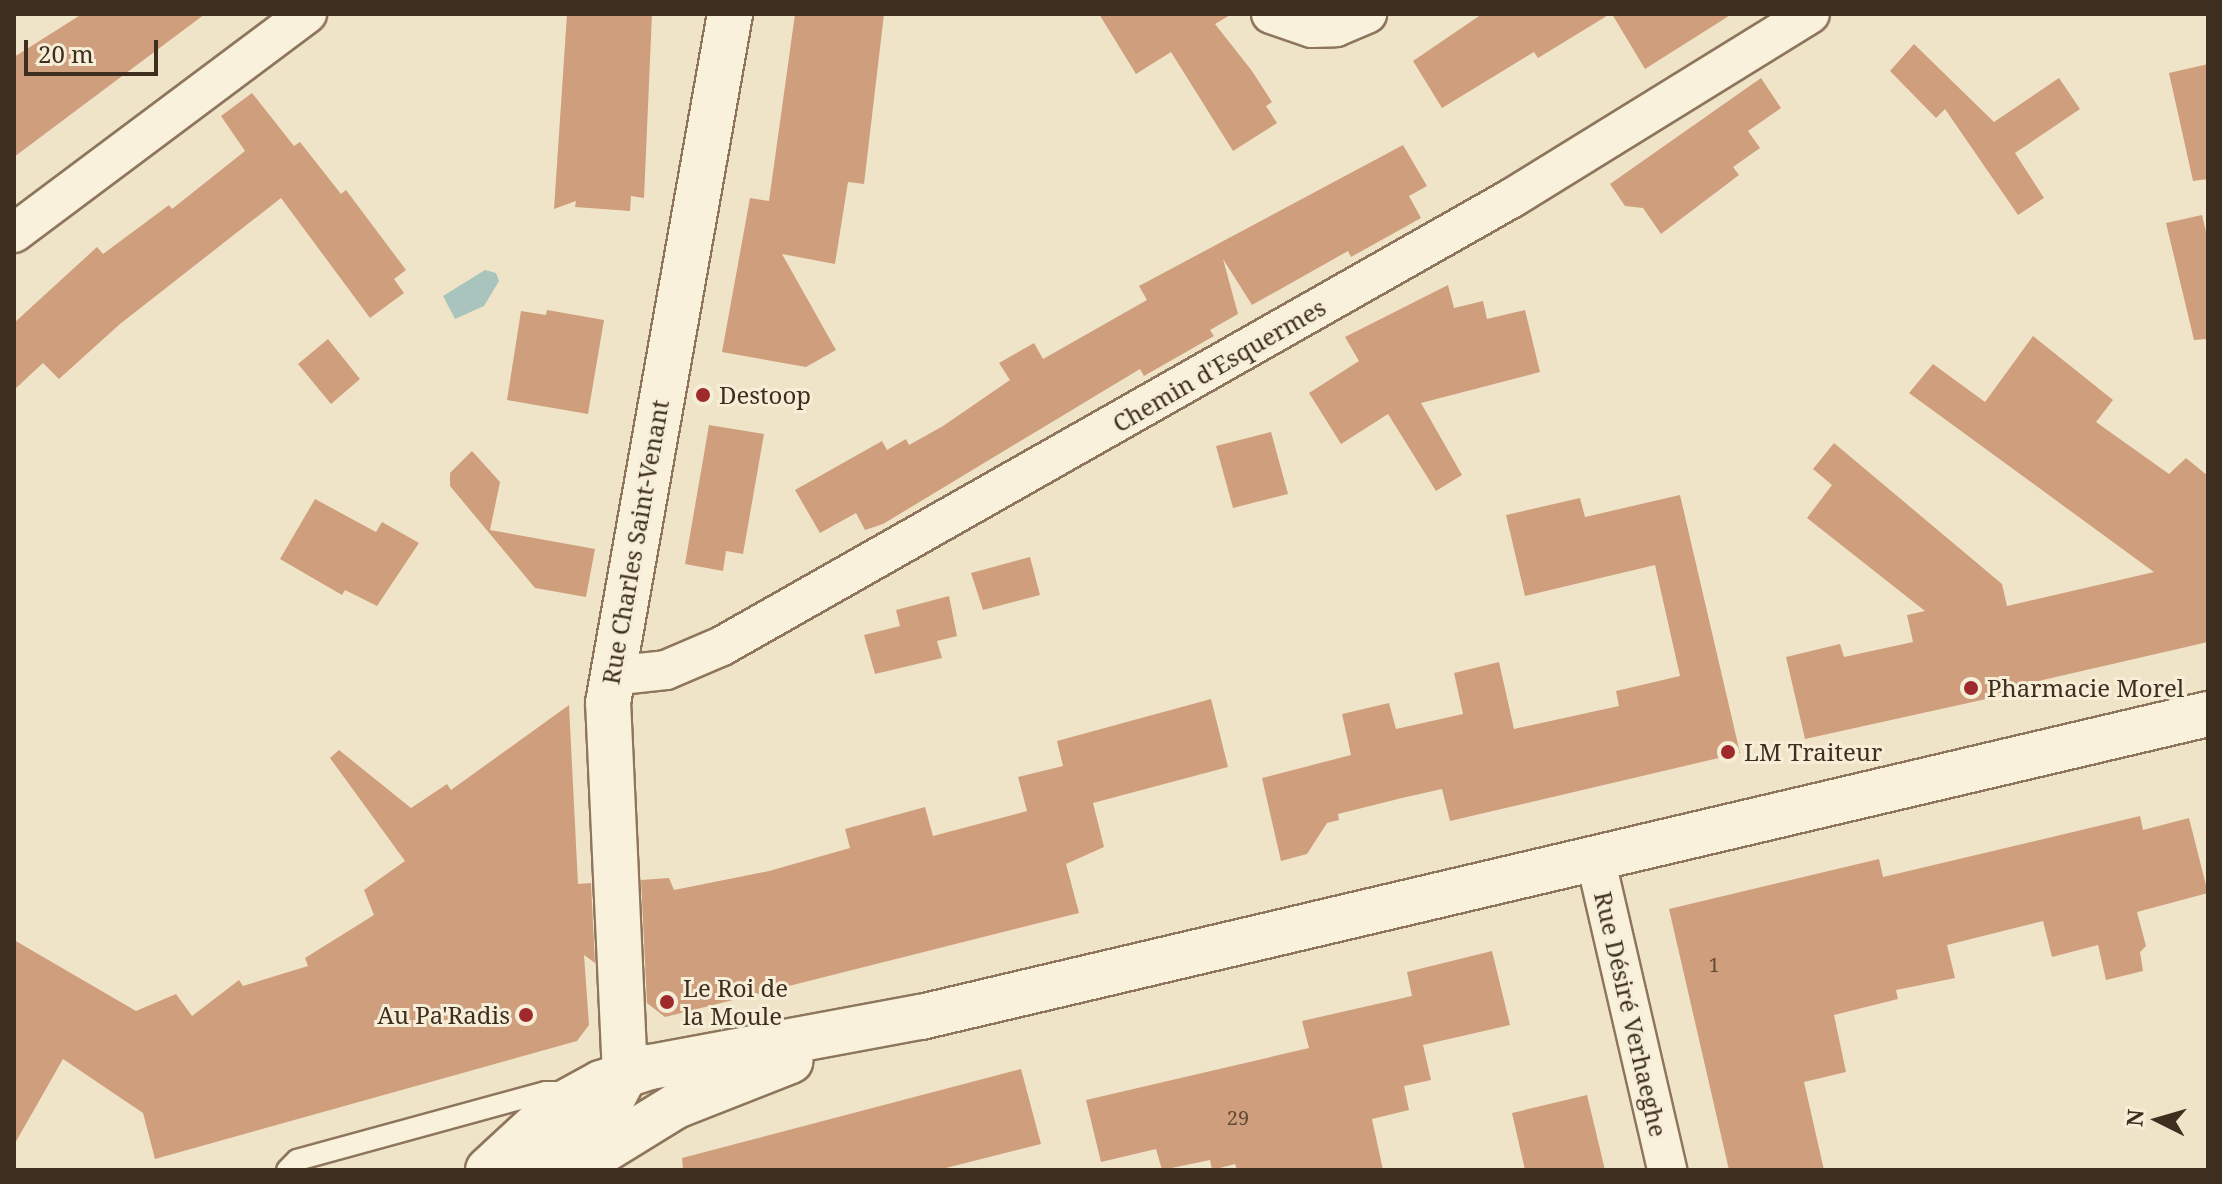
<!DOCTYPE html>
<html>
<head>
<meta charset="utf-8">
<style>
	body { margin:0 }
	#map { position:relative; width:2222px; height:1184px; overflow:hidden; background:#f0e4c8; font-family:"Noto Serif",serif }
	div>[style] { position:absolute }
	.water>* { inset:0; background:#a9c4bc }
	.building>* { inset:0; background:#cf9f7d }
	.roads { filter:drop-shadow(2px 0 #8d765c) drop-shadow(-2px 0 #8d765c) drop-shadow(0 2px #8d765c) drop-shadow(0 -2px #8d765c) }
	.service>* { height:20px; margin:-10px; padding:0 10px; transform-origin:10px; border-radius:10px; background:#faf1dc }
	.minor>* { height:38px; margin:-19px; padding:0 19px; transform-origin:19px; border-radius:19px; background:#faf1dc }
	.tertiary>* { height:44px; margin:-22px; padding:0 22px; transform-origin:22px; border-radius:22px; background:#faf1dc }
	.secondary>* { height:44px; margin:-22px; padding:0 22px; transform-origin:22px; border-radius:22px; background:#faf1dc }
	.dots>* { width:22px; height:22px; translate:-50% -50%; box-sizing:border-box; border:4px solid #f7eed8; border-radius:50% }
	span { translate:-50% -50%; white-space:nowrap; text-align:center; line-height:1.15; -webkit-text-stroke:6px #f7eed8; paint-order:stroke }
	.number-label { font-size:20px; color:#624a37 }
	.number-label span { -webkit-text-stroke-width:0 }
	.street-label { font-size:24px; color:#3d2e20 }
	.poi-label { font-size:24px; color:#3d2e20 }
	.left { translate:0 -50%; text-align:left }
	.right { translate:-100% -50%; text-align:right }
	.frame { position:absolute; inset:0; border:16px solid #3d2e20; pointer-events:none }
	.north { position:absolute; left:2118px; top:1080px; width:80px; height:80px; -webkit-text-stroke:6px #f7eed8; paint-order:stroke; rotate:275deg; font-size:22px; font-weight:700; line-height:32px; text-align:center; color:#3d2e20 }
	.north::after { content:''; display:block; margin:auto; width:28px; height:36px; background:#3d2e20; clip-path:polygon(50% 0,100% 100%,50% 72%,0 100%) }
	.scale { position:absolute; left:24px; top:40px; width:134px; height:36px; box-sizing:border-box; border:4px solid #3d2e20; border-top:0; padding-left:10px; font-size:24px; line-height:28px; white-space:nowrap; color:#3d2e20; -webkit-text-stroke:6px #f7eed8; paint-order:stroke }
</style>
</head>
<body>
<div id="map">
	<div class="water">
		<div style="clip-path:polygon(485px 270px,496px 273px,499px 281px,484px 306px,455px 319px,443px 296px)"></div>
	</div>
	<div class="building">
		<div style="clip-path:polygon(82px 14px,205px 14px,14px 157px,14px 57px)"></div>
		<div style="clip-path:polygon(567px 14px,652px 14px,644px 198px,631px 196px,630px 211px,575px 207px,576px 201px,554px 209px)"></div>
		<div style="clip-path:polygon(795px 14px,884px 14px,864px 184px,848px 182px,835px 264px,782px 254px,836px 350px,806px 367px,722px 352px,750px 198px,769px 201px)"></div>
		<div style="clip-path:polygon(1099px 14px,1232px 14px,1215px 24px,1252px 71px,1272px 102px,1266px 106px,1277px 123px,1233px 151px,1171px 52px,1136px 74px)"></div>
		<div style="clip-path:polygon(1482px 14px,1610px 14px,1538px 58px,1534px 52px,1442px 108px,1413px 61px)"></div>
		<div style="clip-path:polygon(1612px 14px,1732px 14px,1645px 69px)"></div>
		<div style="clip-path:polygon(1914px 44px,1994px 122px,2059px 78px,2080px 109px,2015px 153px,2044px 198px,2018px 215px,1945px 109px,1936px 118px,1890px 71px)"></div>
		<div style="clip-path:polygon(2208px 64px,2208px 179px,2193px 181px,2169px 73px)"></div>
		<div style="clip-path:polygon(1761px 78px,1781px 108px,1748px 131px,1760px 148px,1733px 167px,1739px 175px,1661px 234px,1643px 208px,1625px 206px,1610px 184px)"></div>
		<div style="clip-path:polygon(252px 93px,294px 146px,300px 142px,341px 194px,346px 190px,406px 270px,394px 279px,404px 293px,370px 318px,281px 198px,120px 324px,59px 379px,43px 363px,14px 390px,14px 323px,97px 247px,103px 254px,169px 205px,172px 209px,245px 151px,221px 116px)"></div>
		<div style="clip-path:polygon(1403px 145px,1427px 186px,1409px 196px,1421px 218px,1351px 257px,1348px 251px,1252px 305px,1223px 259px,1238px 314px,1210px 330px,1214px 336px,1144px 376px,1140px 369px,883px 524px,865px 530px,856px 513px,820px 533px,795px 490px,882px 441px,887px 450px,906px 439px,909px 445px,943px 426px,1010px 380px,999px 363px,1034px 343px,1043px 359px,1147px 300px,1139px 286px)"></div>
		<div style="clip-path:polygon(2202px 215px,2208px 240px,2208px 339px,2194px 340px,2166px 223px)"></div>
		<div style="clip-path:polygon(1448px 285px,1454px 308px,1483px 301px,1487px 319px,1525px 310px,1540px 372px,1421px 403px,1462px 475px,1436px 491px,1388px 414px,1341px 444px,1309px 393px,1359px 361px,1345px 337px)"></div>
		<div style="clip-path:polygon(547px 310px,604px 320px,588px 414px,507px 400px,521px 311px,546px 315px)"></div>
		<div style="clip-path:polygon(2033px 336px,2113px 400px,2096px 422px,2169px 474px,2186px 458px,2208px 476px,2208px 642px,2026px 684px,2027px 690px,1805px 739px,1786px 657px,1840px 644px,1844px 657px,1913px 642px,1907px 615px,1925px 611px,1807px 518px,1832px 485px,1813px 469px,1834px 443px,2002px 584px,2007px 606px,2154px 572px,1909px 393px,1933px 364px,1985px 402px)"></div>
		<div style="clip-path:polygon(328px 339px,360px 379px,331px 404px,298px 364px)"></div>
		<div style="clip-path:polygon(709px 425px,764px 434px,743px 554px,726px 551px,723px 571px,685px 564px)"></div>
		<div style="clip-path:polygon(1271px 432px,1288px 494px,1233px 508px,1216px 446px)"></div>
		<div style="clip-path:polygon(472px 451px,500px 482px,490px 530px,595px 549px,586px 597px,535px 588px,450px 486px,450px 473px)"></div>
		<div style="clip-path:polygon(1680px 495px,1740px 753px,1450px 821px,1442px 789px,1402px 798px,1338px 814px,1339px 820px,1327px 823px,1307px 854px,1281px 861px,1262px 778px,1351px 755px,1342px 714px,1389px 703px,1396px 729px,1463px 714px,1454px 673px,1499px 662px,1514px 729px,1619px 706px,1616px 691px,1680px 676px,1655px 565px,1525px 596px,1506px 515px,1580px 498px,1585px 517px)"></div>
		<div style="clip-path:polygon(315px 499px,376px 532px,382px 522px,419px 543px,377px 606px,345px 590px,342px 595px,280px 559px)"></div>
		<div style="clip-path:polygon(1030px 557px,1040px 595px,983px 610px,971px 573px)"></div>
		<div style="clip-path:polygon(949px 596px,957px 636px,937px 641px,942px 658px,875px 674px,864px 635px,900px 626px,896px 610px)"></div>
		<div style="clip-path:polygon(1211px 699px,1228px 767px,1093px 803px,1104px 847px,1066px 864px,1079px 913px,665px 1017px,647px 1003px,641px 880px,669px 878px,674px 890px,769px 871px,850px 848px,845px 829px,925px 807px,933px 836px,1027px 811px,1018px 777px,1063px 766px,1057px 741px)"></div>
		<div style="clip-path:polygon(569px 705px,578px 884px,591px 883px,595px 963px,584px 955px,589px 1025px,577px 1041px,155px 1159px,143px 1113px,63px 1059px,14px 1145px,14px 940px,136px 1011px,176px 994px,192px 1016px,239px 980px,243px 986px,308px 966px,305px 958px,374px 915px,364px 890px,405px 861px,330px 758px,339px 750px,411px 808px,447px 784px,451px 790px)"></div>
		<div style="clip-path:polygon(2140px 816px,2143px 830px,2189px 818px,2208px 893px,2137px 912px,2146px 946px,2140px 952px,2143px 971px,2106px 980px,2098px 945px,2052px 957px,2043px 921px,1947px 945px,1955px 978px,1896px 990px,1898px 999px,1834px 1015px,1846px 1072px,1804px 1082px,1824px 1170px,1729px 1170px,1669px 909px,1879px 859px,1883px 877px)"></div>
		<div style="clip-path:polygon(1492px 951px,1510px 1025px,1423px 1045px,1431px 1080px,1404px 1086px,1409px 1110px,1372px 1119px,1383px 1170px,1237px 1170px,1235px 1164px,1212px 1170px,1210px 1160px,1162px 1170px,1156px 1149px,1101px 1162px,1086px 1100px,1309px 1048px,1302px 1021px,1412px 996px,1407px 972px)"></div>
		<div style="clip-path:polygon(1021px 1069px,1041px 1144px,938px 1170px,683px 1170px,682px 1158px)"></div>
		<div style="clip-path:polygon(1587px 1095px,1605px 1170px,1525px 1170px,1512px 1113px)"></div>
	</div>
	<div class="roads">
		<div class="service">
			<div style="left:287px;top:1170px;width:14px;rotate:-45deg"></div>
			<div style="left:297px;top:1160px;width:258px;rotate:-15.3deg"></div>
			<div style="left:546px;top:1092px;width:17px"></div>
		</div>
		<div class="minor">
			<div style="left:1271px;top:14px;width:43px;rotate:18.9deg"></div>
			<div style="left:1312px;top:28px;width:24px;rotate:-2deg"></div>
			<div style="left:1336px;top:27px;width:34px;rotate:-23deg"></div>
			<div style="left:14px;top:233px;width:366px;rotate:-36.8deg"></div>
			<div style="left:611px;top:676px;width:55px;rotate:-6.2deg"></div>
			<div style="left:666px;top:670px;width:61px;rotate:-23.2deg"></div>
			<div style="left:722px;top:646px;width:908px;rotate:-29.56deg"></div>
			<div style="left:1512px;top:198px;width:350px;rotate:-31.7deg"></div>
			<div style="left:1595px;top:857px;width:321px;rotate:77deg"></div>
		</div>
		<div class="tertiary">
			<div style="left:533px;top:1170px;width:94px;rotate:-38.9deg"></div>
			<div style="left:606px;top:1111px;width:41px;rotate:-62.2deg"></div>
			<div style="left:625px;top:1075px;width:372px;rotate:-92.6deg"></div>
			<div style="left:608px;top:703px;width:700px;rotate:-79.96deg"></div>
		</div>
		<div class="secondary">
			<div style="left:488px;top:1170px;width:91px;rotate:-42.8deg"></div>
			<div style="left:555px;top:1108px;width:52px;rotate:-28.5deg"></div>
			<div style="left:601px;top:1083px;width:52px;rotate:-18.1deg"></div>
			<div style="left:650px;top:1067px;width:276px;rotate:-10.5deg"></div>
			<div style="left:921px;top:1017px;width:1322px;rotate:-13.25deg"></div>
			<div style="left:572px;top:1170px;width:122px;rotate:-31.6deg"></div>
			<div style="left:676px;top:1106px;width:123px;rotate:-21.5deg"></div>
		</div>
	</div>
	<div class="dots">
		<div style="left:703px;top:395px;background:#9e2a2b"></div>
		<div style="left:1971px;top:688px;background:#9e2a2b"></div>
		<div style="left:1728px;top:752px;background:#9e2a2b"></div>
		<div style="left:667px;top:1002px;background:#9e2a2b"></div>
		<div style="left:526px;top:1015px;background:#9e2a2b"></div>
	</div>
	<div class="number-label">
		<span style="left:1714px;top:964px">1</span>
		<span style="left:1238px;top:1117px">29</span>
	</div>
	<div class="street-label">
		<span style="left:1219px;top:365px;rotate:-30deg">Chemin d'Esquermes</span>
		<span style="left:635px;top:542px;rotate:-80deg">Rue Charles Saint-Venant</span>
		<span style="left:1631px;top:1014px;rotate:77deg">Rue Désiré Verhaeghe</span>
	</div>
	<div class="poi-label">
		<span class="left" style="left:719px;top:395px">Destoop</span>
		<span class="left" style="left:1987px;top:688px">Pharmacie Morel</span>
		<span class="left" style="left:1744px;top:752px">LM Traiteur</span>
		<span class="left" style="left:683px;top:1002px">Le Roi de<br>la Moule</span>
		<span class="right" style="left:510px;top:1015px">Au Pa'Radis</span>
	</div>
	<div class="frame"></div>
	<div class="north">N</div>
	<div class="scale">20 m</div>
</div>
</body>
</html>
